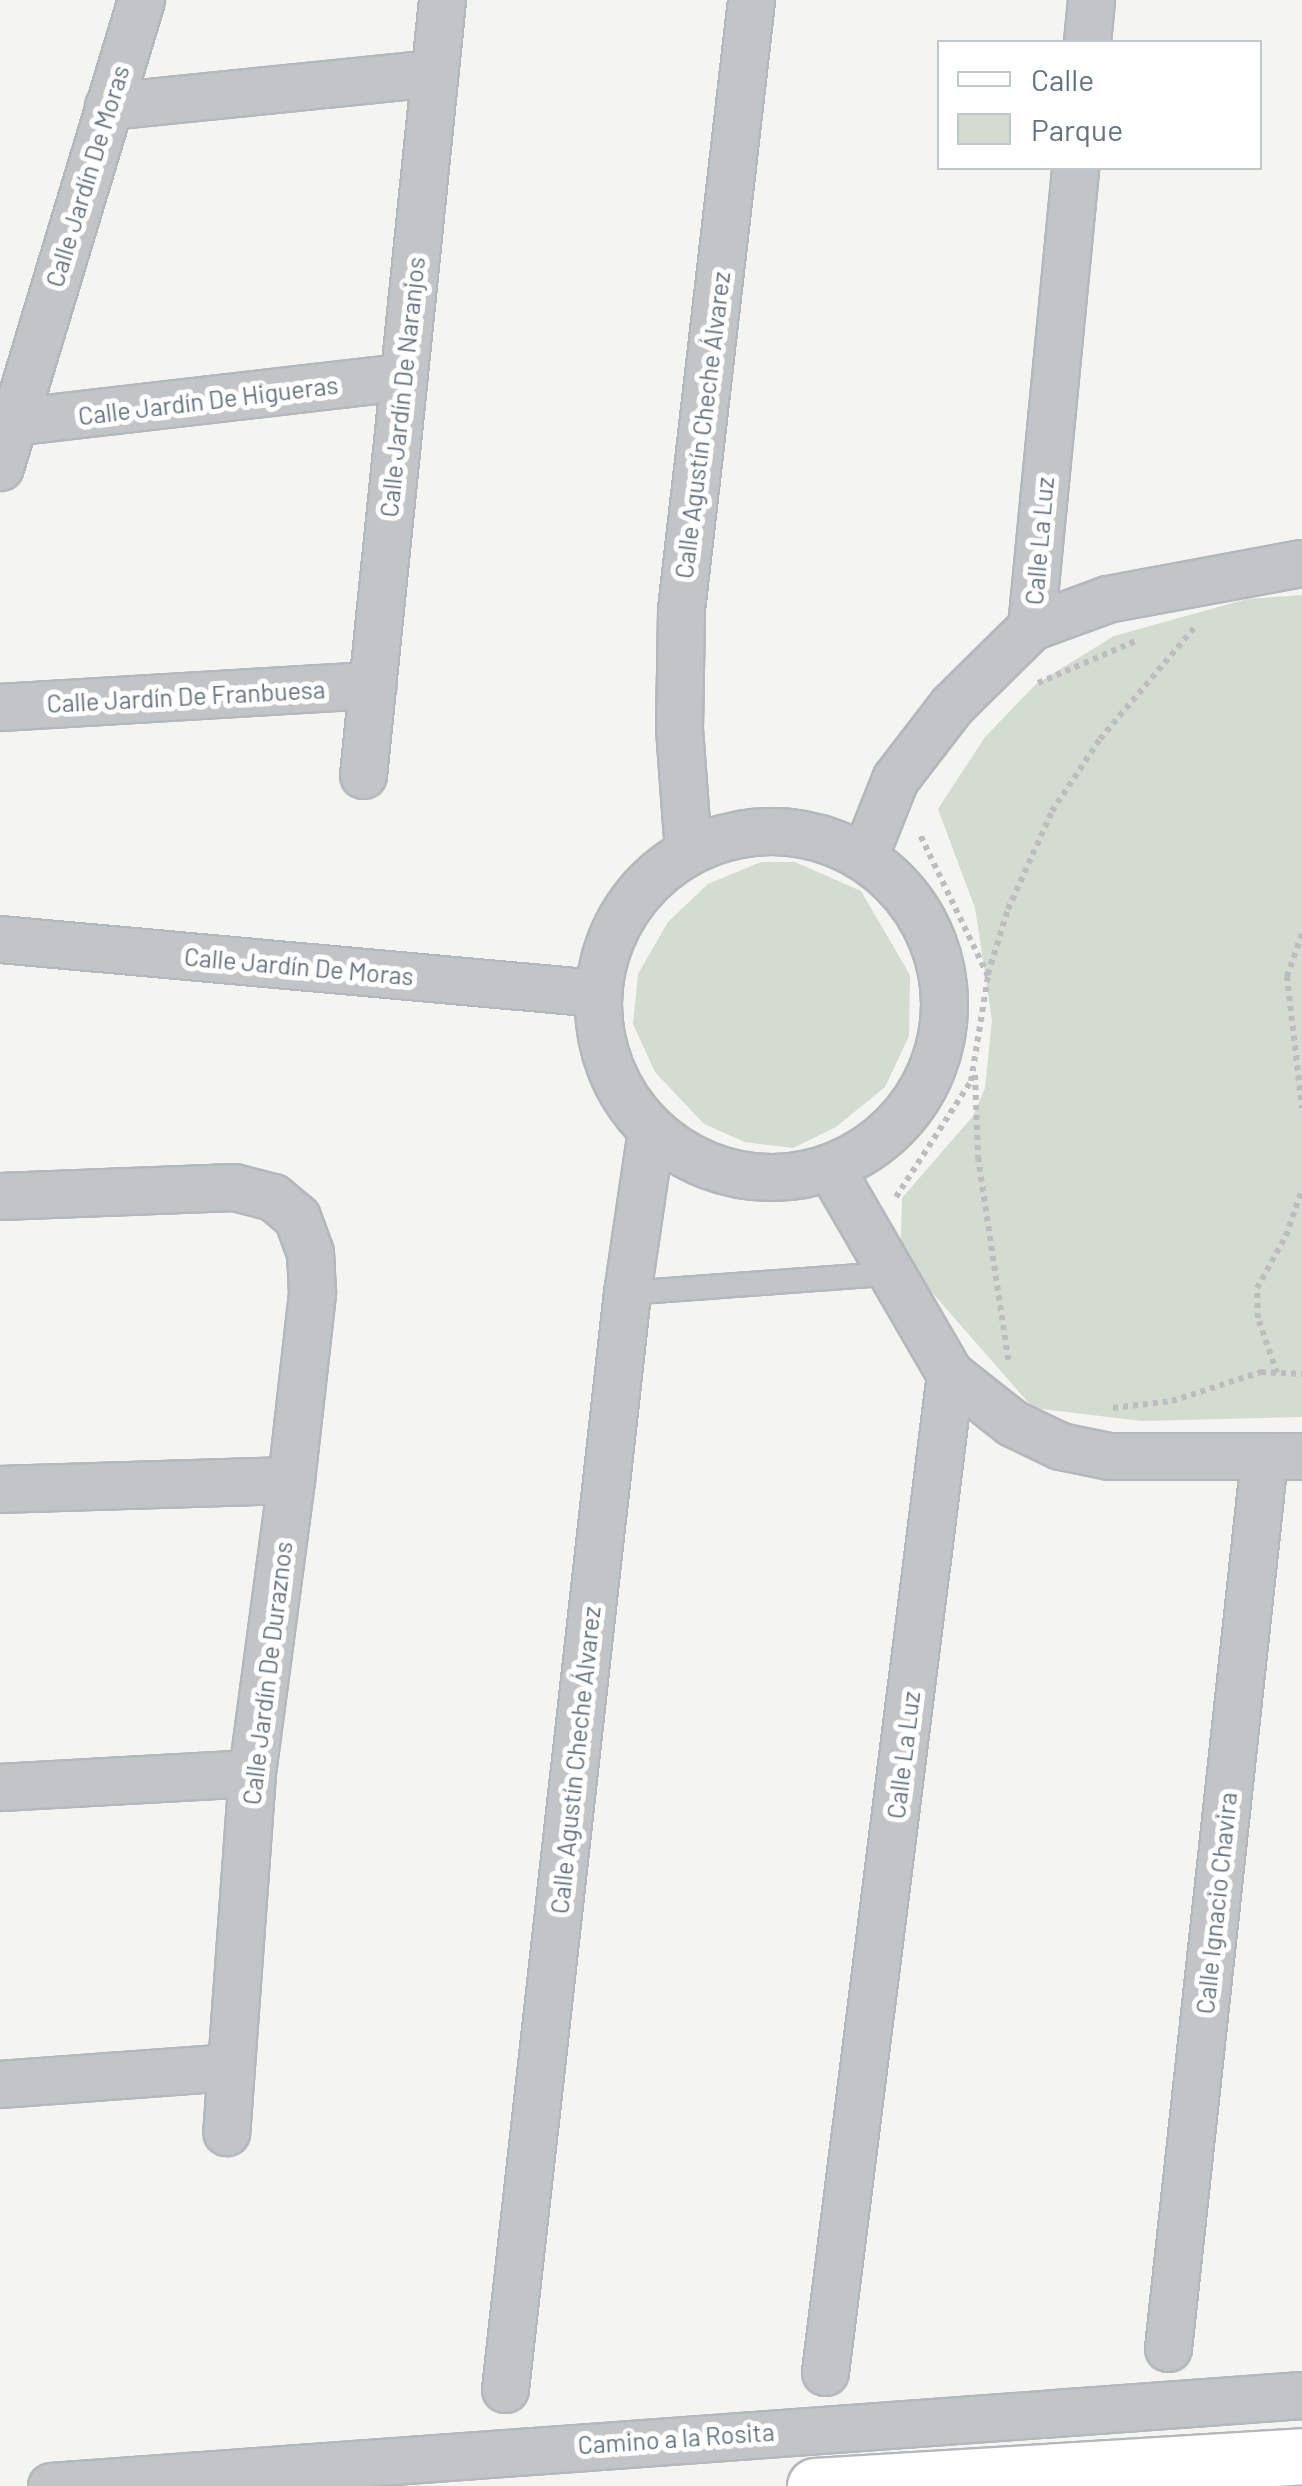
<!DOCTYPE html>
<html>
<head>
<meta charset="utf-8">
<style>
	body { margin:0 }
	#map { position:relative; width:1302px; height:2486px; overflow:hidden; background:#f4f4f0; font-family:Barlow,sans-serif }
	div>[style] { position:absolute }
	.green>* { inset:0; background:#d4dbd1 }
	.path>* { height:6px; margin-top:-3px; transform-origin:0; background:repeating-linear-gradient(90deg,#bbbdbf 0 5px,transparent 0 10px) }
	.roads { filter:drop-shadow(2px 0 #b4b8bc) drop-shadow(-2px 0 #b4b8bc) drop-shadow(0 2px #b4b8bc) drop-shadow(0 -2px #b4b8bc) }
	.lane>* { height:22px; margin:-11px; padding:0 11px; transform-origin:11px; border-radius:11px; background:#c1c5c8 }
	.street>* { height:45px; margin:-22.5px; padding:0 22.5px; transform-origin:22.5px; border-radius:22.5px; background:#c1c5c8 }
	.street>.ring { margin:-22.5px; padding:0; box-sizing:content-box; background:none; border:45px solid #c1c5c8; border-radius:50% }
	.secondary>* { height:55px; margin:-27.5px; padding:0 27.5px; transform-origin:27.5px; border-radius:27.5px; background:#fff }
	span { translate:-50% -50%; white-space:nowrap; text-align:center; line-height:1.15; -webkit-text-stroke:10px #fff; paint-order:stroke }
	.street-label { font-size:25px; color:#637281 }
	.legend { position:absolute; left:937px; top:40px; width:325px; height:130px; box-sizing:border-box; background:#fff; border:2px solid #c1c7cd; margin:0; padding:12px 18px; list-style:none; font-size:30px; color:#637281 }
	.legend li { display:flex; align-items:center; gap:20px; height:50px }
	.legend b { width:50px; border:2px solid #c1c7cd }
</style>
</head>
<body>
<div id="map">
	<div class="green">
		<div style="clip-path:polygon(1302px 595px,1302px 1417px,1142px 1421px,1033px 1408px,922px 1281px,901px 1240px,902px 1198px,973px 1116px,985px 1088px,992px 1020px,975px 908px,938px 809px,985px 737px,1036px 684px,1114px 636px,1247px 599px)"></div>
		<div style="clip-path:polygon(761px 862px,795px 862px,861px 891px,910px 975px,909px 1036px,885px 1087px,836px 1127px,793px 1148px,745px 1142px,704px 1124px,655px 1072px,633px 1024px,638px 974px,668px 922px,708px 884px)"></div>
	</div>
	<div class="path">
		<div style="left:1038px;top:683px;width:107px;rotate:-23.2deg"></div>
		<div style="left:1302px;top:934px;width:45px;rotate:109.7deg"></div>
		<div style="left:1287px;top:976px;width:133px;rotate:83.5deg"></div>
		<div style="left:988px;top:974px;width:68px;rotate:-72.9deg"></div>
		<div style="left:1008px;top:909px;width:107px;rotate:-65.8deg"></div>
		<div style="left:1052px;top:811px;width:87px;rotate:-56.3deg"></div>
		<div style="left:1100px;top:739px;width:145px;rotate:-49.7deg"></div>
		<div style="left:975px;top:1075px;width:82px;rotate:87.9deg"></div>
		<div style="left:978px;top:1157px;width:210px;rotate:81.5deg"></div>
		<div style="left:896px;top:1197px;width:138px;rotate:-57.1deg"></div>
		<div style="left:971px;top:1081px;width:106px;rotate:-80.8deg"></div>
		<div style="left:988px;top:976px;width:157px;rotate:-115.7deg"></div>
		<div style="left:1277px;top:1373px;width:58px;rotate:-109.1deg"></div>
		<div style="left:1258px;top:1318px;width:30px;rotate:-92deg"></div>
		<div style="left:1257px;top:1288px;width:60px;rotate:-60.9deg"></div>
		<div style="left:1286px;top:1236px;width:50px;rotate:-71.2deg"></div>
		<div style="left:1113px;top:1408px;width:59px;rotate:-6.8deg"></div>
		<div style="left:1172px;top:1401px;width:94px;rotate:-18deg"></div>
		<div style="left:1261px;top:1372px;width:41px;rotate:2.8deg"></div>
	</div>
	<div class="roads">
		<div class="lane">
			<div style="left:627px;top:1293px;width:260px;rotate:-4.2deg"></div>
		</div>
		<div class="street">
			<div style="left:1087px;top:42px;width:42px;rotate:-84.6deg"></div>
			<div style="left:108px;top:106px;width:328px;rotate:-5.8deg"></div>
			<div style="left:12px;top:422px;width:394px;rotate:-6.6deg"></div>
			<div style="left:0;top:467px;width:488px;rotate:-73.2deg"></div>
			<div style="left:1031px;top:627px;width:81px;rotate:-20.2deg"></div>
			<div style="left:1107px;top:599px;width:198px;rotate:-10.5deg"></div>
			<div style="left:0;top:707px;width:373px;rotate:-3.4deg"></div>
			<div style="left:363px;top:775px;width:779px;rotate:-84.18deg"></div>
			<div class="ring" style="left:598px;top:831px;width:301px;height:301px"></div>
			<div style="left:688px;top:851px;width:124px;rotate:-94.2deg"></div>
			<div style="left:679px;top:727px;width:118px;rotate:-89deg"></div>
			<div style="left:681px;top:609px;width:613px;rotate:-83.44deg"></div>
			<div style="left:864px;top:857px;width:84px;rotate:-68.3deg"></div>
			<div style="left:895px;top:779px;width:93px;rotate:-52.4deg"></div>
			<div style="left:952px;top:705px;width:111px;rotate:-44.6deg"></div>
			<div style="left:1031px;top:627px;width:461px;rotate:-84.5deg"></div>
			<div style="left:0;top:939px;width:599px;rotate:5.17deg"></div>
			<div style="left:831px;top:1169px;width:237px;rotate:59.9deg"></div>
			<div style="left:950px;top:1374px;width:79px;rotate:38.3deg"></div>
			<div style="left:1012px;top:1423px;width:53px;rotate:25.6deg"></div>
			<div style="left:1060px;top:1446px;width:50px;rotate:11.5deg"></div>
			<div style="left:1109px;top:1456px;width:193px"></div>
			<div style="left:0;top:1196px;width:234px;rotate:-2.2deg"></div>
			<div style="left:234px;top:1187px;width:40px;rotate:14.4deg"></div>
			<div style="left:273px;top:1197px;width:31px;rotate:40deg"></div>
			<div style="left:297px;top:1217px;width:37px;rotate:70deg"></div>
			<div style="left:310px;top:1252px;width:41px;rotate:87.2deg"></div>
			<div style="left:312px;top:1293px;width:188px;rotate:96.4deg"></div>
			<div style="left:291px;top:1480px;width:296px;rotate:97.6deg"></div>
			<div style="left:252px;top:1773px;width:360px;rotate:94.1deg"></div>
			<div style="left:0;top:1489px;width:291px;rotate:-1.8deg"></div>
			<div style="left:0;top:1787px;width:252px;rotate:-3.2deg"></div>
			<div style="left:0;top:2084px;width:231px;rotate:-4.2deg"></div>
			<div style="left:1168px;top:2348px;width:895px;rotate:-83.84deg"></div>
			<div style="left:825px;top:2372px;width:1006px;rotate:-82.86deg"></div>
			<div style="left:505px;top:2389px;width:1103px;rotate:-83.65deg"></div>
			<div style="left:627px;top:1293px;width:164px;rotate:-81.6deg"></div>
			<div style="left:51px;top:2486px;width:1254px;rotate:-4.16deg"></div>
		</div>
		<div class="secondary">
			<div style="left:815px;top:2486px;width:488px;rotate:-3.5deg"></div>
		</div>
	</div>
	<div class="street-label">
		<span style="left:87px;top:176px;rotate:-73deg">Calle Jardín De Moras</span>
		<span style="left:402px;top:387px;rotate:-84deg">Calle Jardín De Naranjos</span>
		<span style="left:208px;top:400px;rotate:-7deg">Calle Jardín De Higueras</span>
		<span style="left:702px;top:425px;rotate:-83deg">Calle Agustín Cheche Álvarez</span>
		<span style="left:1039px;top:541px;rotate:-85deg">Calle La Luz</span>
		<span style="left:186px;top:696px;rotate:-3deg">Calle Jardín De Franbuesa</span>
		<span style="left:299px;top:966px;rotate:5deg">Calle Jardín De Moras</span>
		<span style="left:267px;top:1673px;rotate:-83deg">Calle Jardín De Duraznos</span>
		<span style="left:903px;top:1755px;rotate:-83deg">Calle La Luz</span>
		<span style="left:575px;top:1760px;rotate:-84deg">Calle Agustín Cheche Álvarez</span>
		<span style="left:1216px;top:1903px;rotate:-84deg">Calle Ignacio Chavira</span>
		<span style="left:676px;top:2438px;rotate:-4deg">Camino a la Rosita</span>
	</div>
	<ul class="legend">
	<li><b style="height:12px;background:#fff"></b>Calle</li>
	<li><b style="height:28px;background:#d4dbd1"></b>Parque</li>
	</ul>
</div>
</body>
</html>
